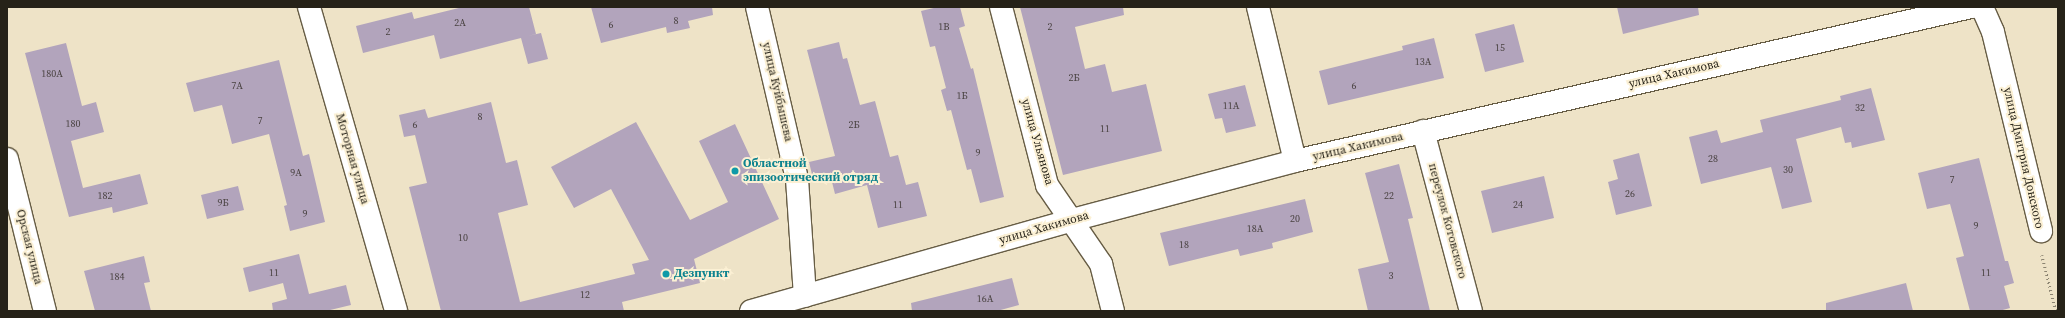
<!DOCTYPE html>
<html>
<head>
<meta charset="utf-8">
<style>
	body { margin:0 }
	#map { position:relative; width:2065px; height:318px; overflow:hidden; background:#eee3c7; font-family:"Source Serif 4",serif }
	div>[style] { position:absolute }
	.building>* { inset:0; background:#b2a4bc }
	.path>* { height:2.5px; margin-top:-1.25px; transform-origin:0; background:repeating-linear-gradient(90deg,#8b8471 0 1px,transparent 0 4px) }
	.roads { filter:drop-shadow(1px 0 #675d45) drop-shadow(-1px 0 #675d45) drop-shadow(0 1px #675d45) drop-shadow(0 -1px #675d45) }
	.street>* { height:22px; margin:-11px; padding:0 11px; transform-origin:11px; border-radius:11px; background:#fff }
	.secondary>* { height:22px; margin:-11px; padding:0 11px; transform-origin:11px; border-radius:11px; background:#fff }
	.dots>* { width:11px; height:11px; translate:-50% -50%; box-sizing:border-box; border:2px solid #fbf0d4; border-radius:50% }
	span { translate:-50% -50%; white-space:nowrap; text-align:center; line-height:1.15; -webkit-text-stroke:4px #fbf0d4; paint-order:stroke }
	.number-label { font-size:10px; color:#494241 }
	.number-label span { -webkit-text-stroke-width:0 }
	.street-label { font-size:12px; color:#262218 }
	.culture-label { font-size:12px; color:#0d838f; font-weight:700 }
	.left { translate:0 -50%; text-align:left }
	.frame { position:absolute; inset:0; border:8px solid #262218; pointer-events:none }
</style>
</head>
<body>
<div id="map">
	<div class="building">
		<div style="clip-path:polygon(463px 7px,529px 7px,536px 34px,528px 36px,541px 33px,548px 59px,528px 64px,521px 38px,440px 59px,434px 35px,363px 53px,356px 26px,412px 12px,414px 19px)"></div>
		<div style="clip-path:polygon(591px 7px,712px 7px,713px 15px,688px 21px,690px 28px,667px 33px,666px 27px,601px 43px)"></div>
		<div style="clip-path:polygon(938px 7px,960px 7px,965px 26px,959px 28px,971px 69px,973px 68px,1004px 197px,980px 203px,971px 169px,967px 170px,951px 110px,947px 111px,941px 90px,946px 88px,935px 46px,930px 47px,921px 11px)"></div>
		<div style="clip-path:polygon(1020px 7px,1123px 7px,1124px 15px,1075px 27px,1085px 69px,1105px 64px,1112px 92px,1146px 84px,1162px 151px,1063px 175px)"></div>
		<div style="clip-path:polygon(1617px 7px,1698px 7px,1699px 15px,1623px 34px)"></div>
		<div style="clip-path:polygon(1514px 24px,1524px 62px,1485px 72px,1475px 34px)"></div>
		<div style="clip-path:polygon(1434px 38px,1444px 78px,1328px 105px,1319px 71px,1403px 50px,1402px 46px)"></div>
		<div style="clip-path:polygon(839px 42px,843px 59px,847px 58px,860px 105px,875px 101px,890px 157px,898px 155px,906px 185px,918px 182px,927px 216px,878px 228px,867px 185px,835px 194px,831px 178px,814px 183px,809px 162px,835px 156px,807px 50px)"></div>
		<div style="clip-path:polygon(66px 43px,82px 106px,96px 102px,104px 132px,71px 141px,83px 188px,140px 174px,148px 204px,113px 213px,112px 207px,69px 217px,25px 53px)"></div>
		<div style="clip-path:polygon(279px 60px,303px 156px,309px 154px,325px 222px,290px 231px,284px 206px,287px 205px,269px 134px,232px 144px,222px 105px,194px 112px,186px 83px)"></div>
		<div style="clip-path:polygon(1245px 85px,1256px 126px,1226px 133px,1222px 118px,1215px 119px,1208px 94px)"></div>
		<div style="clip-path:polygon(1871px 88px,1885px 140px,1852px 148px,1851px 142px,1845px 143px,1841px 127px,1796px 139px,1812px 202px,1782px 209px,1771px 167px,1701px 184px,1689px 137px,1717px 130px,1721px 143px,1763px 132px,1760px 120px,1841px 100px,1840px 96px)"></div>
		<div style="clip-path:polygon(491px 102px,506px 163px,517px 160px,528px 205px,498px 213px,520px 302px,635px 274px,632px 264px,649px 260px,611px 189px,574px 208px,551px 167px,636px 122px,690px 220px,728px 202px,699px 141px,735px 124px,779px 219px,694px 259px,700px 283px,622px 302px,624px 311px,441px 311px,409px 187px,427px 183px,415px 135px,404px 137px,399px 115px,425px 109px,428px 118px)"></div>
		<div style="clip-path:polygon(1639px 153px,1652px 206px,1616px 215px,1608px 182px,1618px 179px,1613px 160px)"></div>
		<div style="clip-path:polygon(1979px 158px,2005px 261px,2008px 261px,2014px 283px,2004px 286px,2010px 308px,1999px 311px,1970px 311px,1956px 258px,1964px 256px,1950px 204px,1927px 209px,1918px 173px)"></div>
		<div style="clip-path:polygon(1399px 164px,1413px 218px,1408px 219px,1430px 311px,1368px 311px,1358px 269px,1389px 262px,1365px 173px)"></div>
		<div style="clip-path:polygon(1544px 176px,1554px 218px,1492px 233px,1481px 191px)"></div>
		<div style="clip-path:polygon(238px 186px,244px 210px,207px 219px,201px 195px)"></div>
		<div style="clip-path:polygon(1305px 199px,1313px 232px,1272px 243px,1273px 248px,1240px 256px,1238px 249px,1169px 266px,1160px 233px)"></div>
		<div style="clip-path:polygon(299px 254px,309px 294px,346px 285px,351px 305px,326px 311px,273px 311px,272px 303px,287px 299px,283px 283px,249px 292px,243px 268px)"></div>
		<div style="clip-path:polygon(144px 256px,150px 282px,144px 283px,151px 311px,95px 311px,84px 271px)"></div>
		<div style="clip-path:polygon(1012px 278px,1019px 305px,997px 311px,912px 311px,911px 303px)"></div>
		<div style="clip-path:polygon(1906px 283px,1913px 311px,1826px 311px,1826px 303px)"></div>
	</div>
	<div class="path">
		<div style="left:2042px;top:255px;width:58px;rotate:76deg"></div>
	</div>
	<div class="roads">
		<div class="street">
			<div style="left:309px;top:7px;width:316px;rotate:74deg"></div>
			<div style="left:757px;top:7px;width:177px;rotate:76.9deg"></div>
			<div style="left:797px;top:179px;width:117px;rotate:86.1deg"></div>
			<div style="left:1001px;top:7px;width:184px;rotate:75.5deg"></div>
			<div style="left:1047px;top:185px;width:96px;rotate:55.6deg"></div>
			<div style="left:1101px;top:264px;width:49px;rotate:75.7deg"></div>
			<div style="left:1258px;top:7px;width:158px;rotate:76.5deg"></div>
			<div style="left:1982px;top:7px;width:27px;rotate:66deg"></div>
			<div style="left:1993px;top:32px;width:205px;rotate:76.4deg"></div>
			<div style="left:1423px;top:131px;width:186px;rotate:75.1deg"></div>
			<div style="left:751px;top:311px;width:334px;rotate:-15.8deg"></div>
			<div style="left:1072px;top:220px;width:231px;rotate:-14.8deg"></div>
			<div style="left:1295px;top:161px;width:693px;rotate:-12.83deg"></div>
		</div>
		<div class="secondary">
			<div style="left:7px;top:159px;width:157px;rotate:76deg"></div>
		</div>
	</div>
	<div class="dots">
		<div style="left:735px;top:171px;background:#0f9aa8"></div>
		<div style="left:666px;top:274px;background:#0f9aa8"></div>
	</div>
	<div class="number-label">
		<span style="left:676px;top:21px">8</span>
		<span style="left:460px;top:23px">2А</span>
		<span style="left:611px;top:25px">6</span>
		<span style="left:944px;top:27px">1В</span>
		<span style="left:1050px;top:27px">2</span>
		<span style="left:388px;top:32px">2</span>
		<span style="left:1500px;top:48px">15</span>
		<span style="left:1423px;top:62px">13А</span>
		<span style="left:52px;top:74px">180А</span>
		<span style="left:1074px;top:78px">2Б</span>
		<span style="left:237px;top:86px">7А</span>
		<span style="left:1354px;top:86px">6</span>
		<span style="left:962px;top:96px">1Б</span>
		<span style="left:1231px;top:106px">11А</span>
		<span style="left:1860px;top:108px">32</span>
		<span style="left:480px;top:117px">8</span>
		<span style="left:260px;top:121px">7</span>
		<span style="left:73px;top:124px">180</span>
		<span style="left:415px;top:125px">6</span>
		<span style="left:854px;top:125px">2Б</span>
		<span style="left:1105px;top:129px">11</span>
		<span style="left:978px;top:153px">9</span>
		<span style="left:1713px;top:159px">28</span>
		<span style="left:1788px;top:170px">30</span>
		<span style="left:296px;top:173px">9А</span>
		<span style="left:1952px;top:180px">7</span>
		<span style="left:1630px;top:194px">26</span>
		<span style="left:105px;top:196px">182</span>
		<span style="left:1389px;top:196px">22</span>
		<span style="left:223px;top:203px">9Б</span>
		<span style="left:898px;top:205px">11</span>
		<span style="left:1518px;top:205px">24</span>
		<span style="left:305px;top:214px">9</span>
		<span style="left:1295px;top:219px">20</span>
		<span style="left:1976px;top:226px">9</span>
		<span style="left:1255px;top:229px">18А</span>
		<span style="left:463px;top:238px">10</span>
		<span style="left:1184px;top:245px">18</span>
		<span style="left:274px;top:273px">11</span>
		<span style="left:1986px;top:273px">11</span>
		<span style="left:1391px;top:276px">3</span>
		<span style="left:117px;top:277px">184</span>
		<span style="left:585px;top:295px">12</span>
		<span style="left:985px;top:299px">16А</span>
	</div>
	<div class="street-label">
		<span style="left:1674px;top:74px;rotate:-13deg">улица Хакимова</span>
		<span style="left:777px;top:92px;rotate:77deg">улица Куйбышева</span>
		<span style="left:1037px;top:142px;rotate:74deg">улица Ульянова</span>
		<span style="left:1358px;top:147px;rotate:-13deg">улица Хакимова</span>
		<span style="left:2023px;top:158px;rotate:77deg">улица Дмитрия Донского</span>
		<span style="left:352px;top:159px;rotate:74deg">Моторная улица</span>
		<span style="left:1447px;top:221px;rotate:75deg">переулок Котовского</span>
		<span style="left:1044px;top:228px;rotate:-16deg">улица Хакимова</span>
		<span style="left:29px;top:247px;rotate:76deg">Орская улица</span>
	</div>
	<div class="culture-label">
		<span class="left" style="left:743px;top:171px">Областной<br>эпизоотический отряд</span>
		<span class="left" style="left:674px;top:274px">Дезпункт</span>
	</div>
	<div class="frame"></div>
</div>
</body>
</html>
